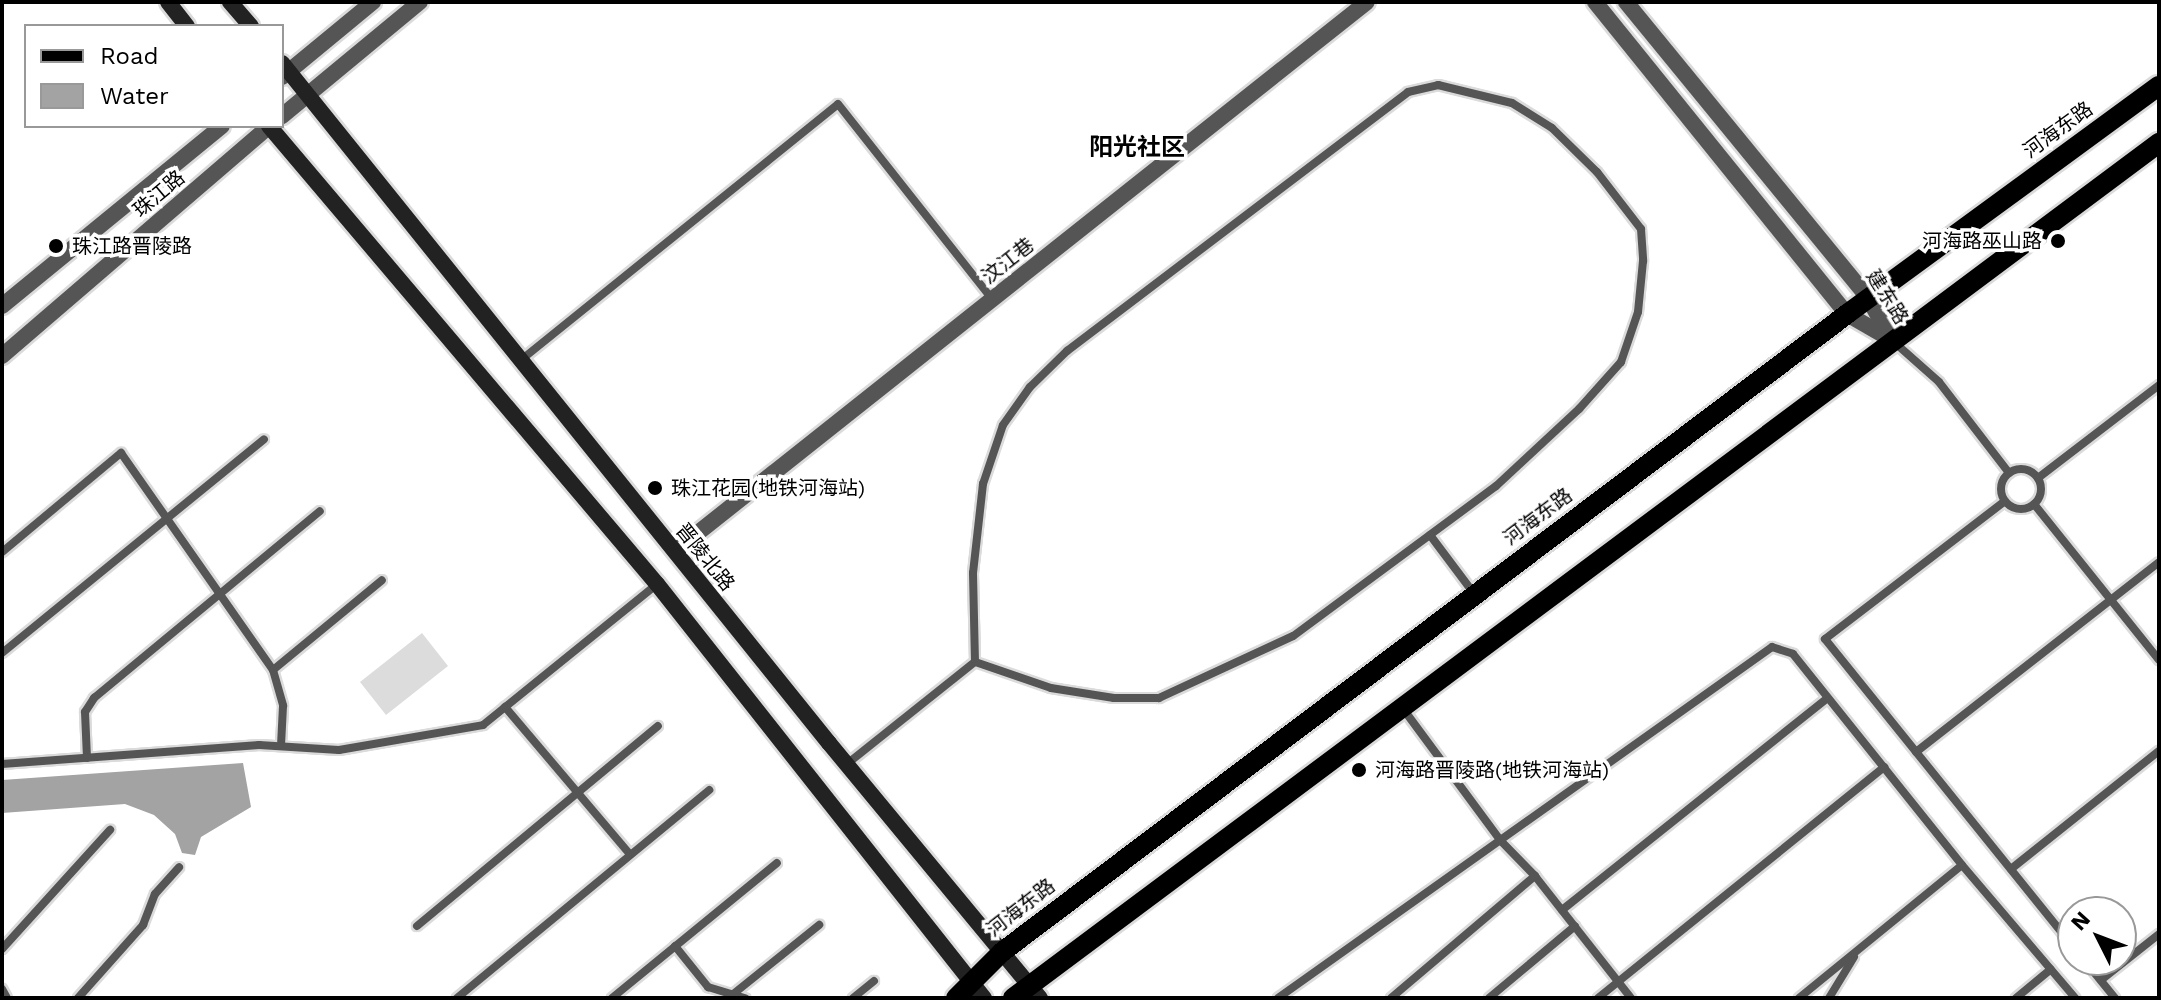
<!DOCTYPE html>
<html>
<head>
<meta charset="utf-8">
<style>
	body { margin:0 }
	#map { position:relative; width:2161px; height:1000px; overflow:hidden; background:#fff; font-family:"Work Sans","Noto Sans SC",sans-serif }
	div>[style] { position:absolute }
	.green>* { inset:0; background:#dcdcdc }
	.water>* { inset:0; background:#a3a3a3 }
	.roads { filter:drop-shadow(2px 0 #dbdbdb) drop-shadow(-2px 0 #dbdbdb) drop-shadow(0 2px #dbdbdb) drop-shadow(0 -2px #dbdbdb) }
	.service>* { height:8px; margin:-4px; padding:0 4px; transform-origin:4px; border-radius:4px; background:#555 }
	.service>.ring { margin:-4px; padding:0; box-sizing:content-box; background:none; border:8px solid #555; border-radius:50% }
	.minor>* { height:16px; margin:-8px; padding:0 8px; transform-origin:8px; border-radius:8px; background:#555 }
	.tertiary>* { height:16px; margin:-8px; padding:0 8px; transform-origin:8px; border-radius:8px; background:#555 }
	.secondary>* { height:16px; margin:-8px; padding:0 8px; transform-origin:8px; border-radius:8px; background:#222 }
	.primary>* { height:20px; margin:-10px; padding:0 10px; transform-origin:10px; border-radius:10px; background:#000 }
	.dots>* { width:22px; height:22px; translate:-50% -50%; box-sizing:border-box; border:4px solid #fff; border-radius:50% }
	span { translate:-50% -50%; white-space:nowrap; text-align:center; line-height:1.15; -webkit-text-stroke:7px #fff; paint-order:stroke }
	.street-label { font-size:20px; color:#000 }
	.poi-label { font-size:20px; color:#000 }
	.right { translate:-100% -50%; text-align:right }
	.left { translate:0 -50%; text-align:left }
	.quarter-label { font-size:24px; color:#000; font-weight:700 }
	.frame { position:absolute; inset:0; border:4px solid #000; pointer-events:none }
	.legend { position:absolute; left:24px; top:24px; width:260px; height:104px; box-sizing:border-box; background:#fff; border:2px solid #999; margin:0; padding:10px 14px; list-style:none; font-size:24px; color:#000 }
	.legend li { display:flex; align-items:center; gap:16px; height:40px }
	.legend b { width:40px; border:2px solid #999 }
	.north { position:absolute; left:2057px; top:896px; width:80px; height:80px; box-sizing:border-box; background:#fff; border:2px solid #999; border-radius:50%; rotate:312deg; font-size:22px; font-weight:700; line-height:32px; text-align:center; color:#000 }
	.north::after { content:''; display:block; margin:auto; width:28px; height:36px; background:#000; clip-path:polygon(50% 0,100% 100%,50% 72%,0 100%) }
</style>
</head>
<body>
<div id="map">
	<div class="green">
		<div style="clip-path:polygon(422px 633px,448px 666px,386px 715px,360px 682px)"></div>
	</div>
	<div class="water">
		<div style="clip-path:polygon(243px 763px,251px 807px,201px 837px,195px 855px,182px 853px,175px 834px,154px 815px,125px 804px,2px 813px,2px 780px)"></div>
	</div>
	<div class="roads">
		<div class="service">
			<div style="left:1438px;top:85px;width:76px;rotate:13.7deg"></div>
			<div style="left:1512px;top:103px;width:47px;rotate:32deg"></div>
			<div style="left:1552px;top:128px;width:63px;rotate:44.4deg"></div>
			<div style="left:1597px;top:172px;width:72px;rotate:52.3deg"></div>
			<div style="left:1641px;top:229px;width:32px;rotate:86deg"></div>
			<div style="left:1643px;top:261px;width:51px;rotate:95.6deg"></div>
			<div style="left:1638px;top:312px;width:53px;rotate:108.8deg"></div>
			<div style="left:1621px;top:362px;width:63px;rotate:131.8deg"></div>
			<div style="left:1579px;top:409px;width:113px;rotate:137.1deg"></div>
			<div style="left:1496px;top:486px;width:252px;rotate:143.5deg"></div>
			<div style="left:1293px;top:636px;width:148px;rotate:155.2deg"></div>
			<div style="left:1159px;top:698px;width:45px;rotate:180deg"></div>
			<div style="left:1114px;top:698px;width:64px;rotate:-171deg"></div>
			<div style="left:1051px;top:688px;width:80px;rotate:-161.1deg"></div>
			<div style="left:975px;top:662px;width:89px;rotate:-91.3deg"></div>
			<div style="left:973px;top:573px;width:90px;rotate:-83.6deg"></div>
			<div style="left:983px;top:484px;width:62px;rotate:-71.3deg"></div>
			<div style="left:1003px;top:425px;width:47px;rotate:-54.6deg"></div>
			<div style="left:1030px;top:387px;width:52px;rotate:-44.2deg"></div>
			<div style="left:1067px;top:351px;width:428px;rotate:-37.2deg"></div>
			<div style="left:1408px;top:92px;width:31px;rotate:-13deg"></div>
			<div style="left:1894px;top:342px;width:60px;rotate:41.6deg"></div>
			<div style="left:1939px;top:382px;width:115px;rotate:52.4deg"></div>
			<div style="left:521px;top:360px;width:407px;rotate:-38.9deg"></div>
			<div style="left:838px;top:104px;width:248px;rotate:51.7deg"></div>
			<div class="ring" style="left:2001px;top:469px;width:32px;height:32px"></div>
			<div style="left:2038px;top:478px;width:153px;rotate:-37.5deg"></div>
			<div style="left:2005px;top:501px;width:227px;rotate:142.5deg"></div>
			<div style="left:1825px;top:639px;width:395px;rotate:51.1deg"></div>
			<div style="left:2034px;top:504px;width:200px;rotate:51.3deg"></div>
			<div style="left:1430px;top:535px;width:75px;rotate:53.1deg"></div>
			<div style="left:2px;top:552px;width:155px;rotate:-39.8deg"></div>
			<div style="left:121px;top:453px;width:265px;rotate:55deg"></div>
			<div style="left:273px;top:670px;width:37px;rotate:74deg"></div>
			<div style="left:283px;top:706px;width:40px;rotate:92.9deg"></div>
			<div style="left:2px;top:653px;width:338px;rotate:-39.2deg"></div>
			<div style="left:273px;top:670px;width:141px;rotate:-39.5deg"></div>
			<div style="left:505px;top:707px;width:192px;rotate:49.7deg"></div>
			<div style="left:1404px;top:710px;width:163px;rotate:53.5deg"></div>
			<div style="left:1501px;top:841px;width:49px;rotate:45.8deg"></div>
			<div style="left:1535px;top:876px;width:155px;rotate:51.8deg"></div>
			<div style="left:1916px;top:752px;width:308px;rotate:-38deg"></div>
			<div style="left:87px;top:758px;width:46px;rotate:-92.5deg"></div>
			<div style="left:85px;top:712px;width:17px;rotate:-57deg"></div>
			<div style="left:94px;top:698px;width:293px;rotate:-39.6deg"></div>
			<div style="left:2px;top:764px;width:258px;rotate:-4.2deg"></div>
			<div style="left:259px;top:745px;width:80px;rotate:3.6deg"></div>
			<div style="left:339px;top:750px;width:146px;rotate:-9.8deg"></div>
			<div style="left:483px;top:725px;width:224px;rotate:-39deg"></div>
			<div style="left:847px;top:764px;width:164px;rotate:-38.6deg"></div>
			<div style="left:2011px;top:869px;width:189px;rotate:-38.6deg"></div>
			<div style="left:1562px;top:910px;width:340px;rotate:-38.6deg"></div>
			<div style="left:417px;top:926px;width:313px;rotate:-39.7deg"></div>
			<div style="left:675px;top:946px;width:53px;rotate:51.2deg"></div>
			<div style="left:708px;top:987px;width:39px;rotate:17deg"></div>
			<div style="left:2px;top:949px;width:161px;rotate:-47.8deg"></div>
			<div style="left:2084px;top:960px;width:49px;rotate:50.8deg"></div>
			<div style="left:2101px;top:980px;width:74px;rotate:-38.4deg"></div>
			<div style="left:2px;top:989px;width:10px;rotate:61deg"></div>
			<div style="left:732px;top:995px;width:112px;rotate:-38.8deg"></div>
			<div style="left:78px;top:998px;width:98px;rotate:-48.3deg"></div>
			<div style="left:143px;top:925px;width:33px;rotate:-69deg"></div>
			<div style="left:155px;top:894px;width:36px;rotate:-48deg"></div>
			<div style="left:457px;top:998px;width:327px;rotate:-39.5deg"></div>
			<div style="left:612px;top:998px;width:213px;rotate:-39.3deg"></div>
			<div style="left:853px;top:998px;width:27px;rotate:-39deg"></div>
			<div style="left:1278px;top:998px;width:606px;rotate:-35.39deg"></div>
			<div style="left:1772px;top:647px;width:22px;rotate:18deg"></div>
			<div style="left:1793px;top:654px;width:270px;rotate:51.3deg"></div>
			<div style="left:1962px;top:865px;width:175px;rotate:49.6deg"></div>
			<div style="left:1391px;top:998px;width:189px;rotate:-40.3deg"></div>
			<div style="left:1489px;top:998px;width:112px;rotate:-39.9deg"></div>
			<div style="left:1598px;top:998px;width:368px;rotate:-38.9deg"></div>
			<div style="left:1799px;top:998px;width:210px;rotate:-39.2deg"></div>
			<div style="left:1829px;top:998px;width:48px;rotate:-58.6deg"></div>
			<div style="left:2016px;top:998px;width:45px;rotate:-39.6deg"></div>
		</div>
		<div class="minor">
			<div style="left:675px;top:551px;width:883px;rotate:-38.43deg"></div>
		</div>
		<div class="tertiary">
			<div style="left:1595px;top:2px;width:401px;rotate:51.1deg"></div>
			<div style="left:1847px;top:314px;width:52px;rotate:30deg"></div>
			<div style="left:1626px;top:2px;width:382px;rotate:50.7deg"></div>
			<div style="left:1868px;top:298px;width:48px;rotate:60.3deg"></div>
			<div style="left:282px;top:77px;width:118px;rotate:-39.5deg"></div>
			<div style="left:282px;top:116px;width:179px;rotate:-39.6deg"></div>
			<div style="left:2px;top:306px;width:284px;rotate:-39.3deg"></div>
			<div style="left:2px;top:356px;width:352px;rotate:-40.7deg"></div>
		</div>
		<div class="secondary">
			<div style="left:168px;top:2px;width:31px;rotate:52deg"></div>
			<div style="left:230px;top:2px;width:32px;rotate:49deg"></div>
			<div style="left:282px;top:63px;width:873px;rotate:51.19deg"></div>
			<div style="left:829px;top:743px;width:331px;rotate:50.4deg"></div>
			<div style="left:269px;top:126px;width:600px;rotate:49.73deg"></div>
			<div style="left:657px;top:584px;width:528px;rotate:51.7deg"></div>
		</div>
		<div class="primary">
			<div style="left:956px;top:998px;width:65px;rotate:-45deg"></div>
			<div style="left:1002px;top:952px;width:1059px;rotate:-37.05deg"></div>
			<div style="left:1847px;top:314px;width:386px;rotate:-36.2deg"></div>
			<div style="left:1013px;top:998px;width:1430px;rotate:-36.73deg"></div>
		</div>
	</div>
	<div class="dots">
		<div style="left:2058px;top:241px;background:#000"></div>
		<div style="left:56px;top:246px;background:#000"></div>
		<div style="left:655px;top:488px;background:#000"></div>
		<div style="left:1359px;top:770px;background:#000"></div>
	</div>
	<div class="street-label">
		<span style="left:2058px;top:130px;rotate:-36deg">河海东路</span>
		<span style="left:159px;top:194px;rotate:-40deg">珠江路</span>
		<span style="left:1008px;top:261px;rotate:-38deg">汶江巷</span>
		<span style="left:1887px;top:297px;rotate:58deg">建东路</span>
		<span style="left:1538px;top:517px;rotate:-37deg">河海东路</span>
		<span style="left:705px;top:557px;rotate:51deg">晋陵北路</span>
		<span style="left:1021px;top:908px;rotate:-38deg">河海东路</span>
	</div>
	<div class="poi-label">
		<span class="right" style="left:2042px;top:241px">河海路巫山路</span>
		<span class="left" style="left:72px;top:246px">珠江路晋陵路</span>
		<span class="left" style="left:671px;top:488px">珠江花园(地铁河海站)</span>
		<span class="left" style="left:1375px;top:770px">河海路晋陵路(地铁河海站)</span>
	</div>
	<div class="quarter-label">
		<span style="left:1137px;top:148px">阳光社区</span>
	</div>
	<div class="frame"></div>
	<ul class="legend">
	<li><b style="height:10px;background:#000"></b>Road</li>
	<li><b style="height:22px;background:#a3a3a3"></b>Water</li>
	</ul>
	<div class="north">N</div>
</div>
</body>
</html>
